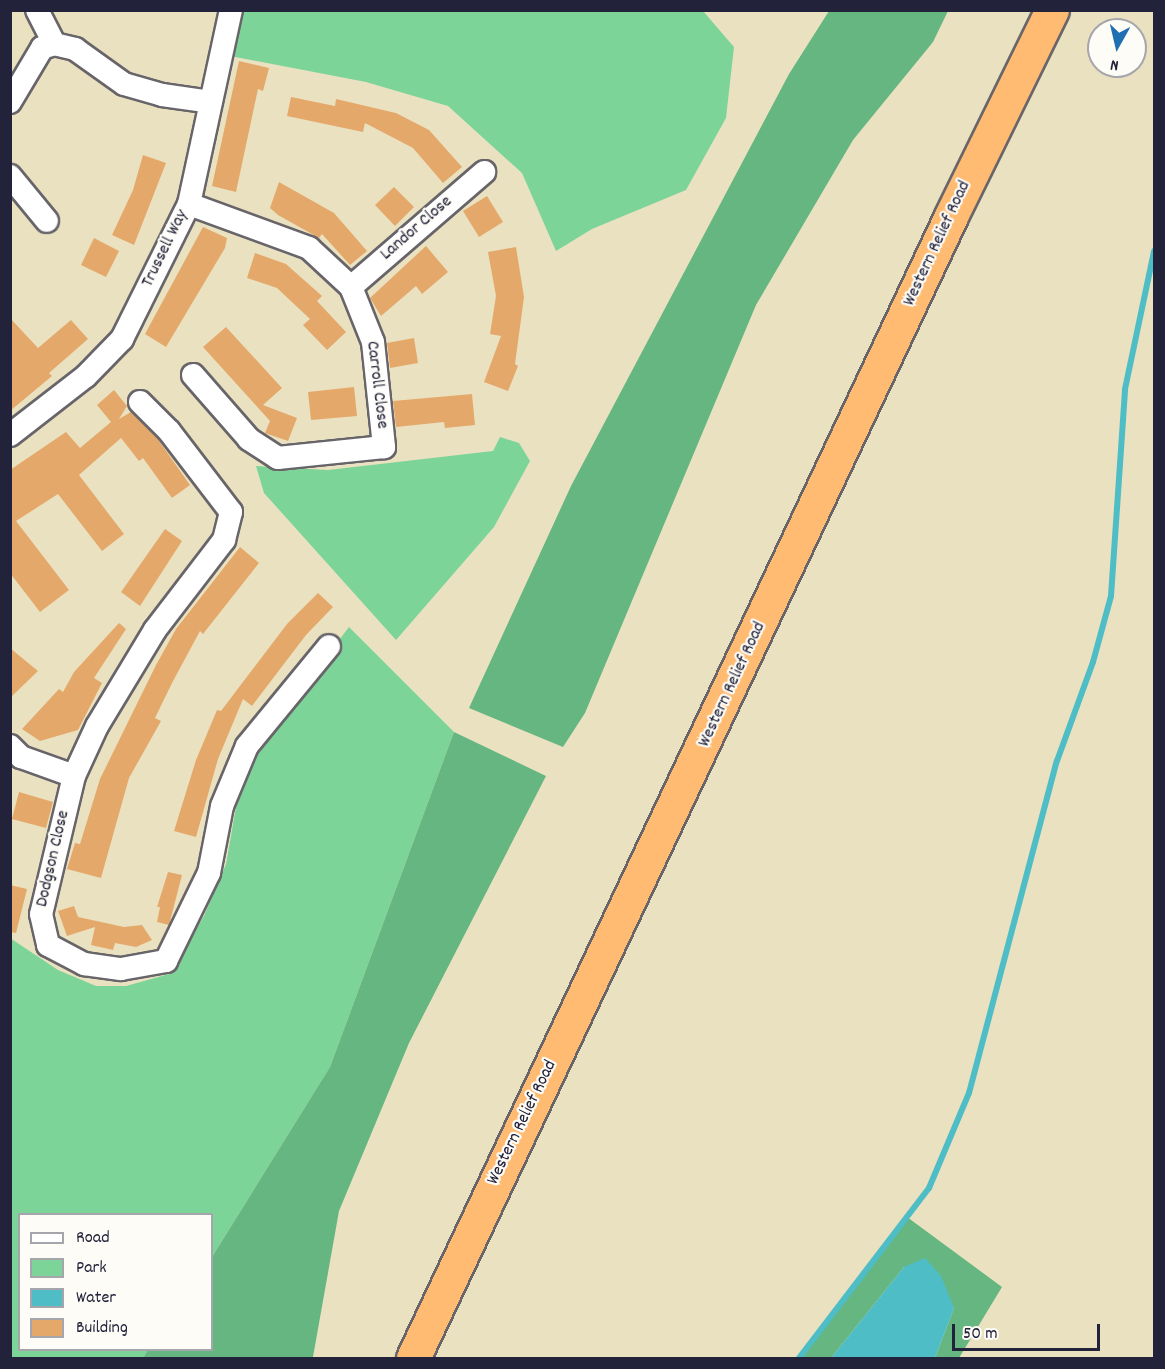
<!DOCTYPE html>
<html>
<head>
<meta charset="utf-8">
<style>
	body { margin:0 }
	#map { position:relative; width:1165px; height:1369px; overflow:hidden; background:#eae1c0; font-family:Dekko,sans-serif }
	div>[style] { position:absolute }
	.green>* { inset:0; background:#7dd499 }
	.forest>* { inset:0; background:#66b681 }
	.water>* { inset:0; background:#4fbdc6 }
	.stream>* { height:6px; margin:-3px; padding:0 3px; transform-origin:3px; border-radius:3px; background:#4fbdc6 }
	.building>* { inset:0; background:#e4a96a }
	.roads { filter:drop-shadow(2px 0 #68656a) drop-shadow(-2px 0 #68656a) drop-shadow(0 2px #68656a) drop-shadow(0 -2px #68656a) }
	.street>* { height:22px; margin:-11px; padding:0 11px; transform-origin:11px; border-radius:11px; background:#fff }
	.highway>* { height:33px; margin:-16.5px; padding:0 16.5px; transform-origin:16.5px; border-radius:16.5px; background:#ffbb71 }
	span { translate:-50% -50%; white-space:nowrap; text-align:center; line-height:1.15; -webkit-text-stroke:4.5px #fdfcf7; paint-order:stroke }
	.street-label { font-size:18px; color:#22223b }
	.frame { position:absolute; inset:0; border:12px solid #22223b; pointer-events:none }
	.legend { position:absolute; left:18px; top:1213px; width:195px; height:138px; box-sizing:border-box; background:#fdfcf7; border:2px solid #a5a5ac; margin:0; padding:8px 10px; list-style:none; font-size:18px; color:#22223b }
	.legend li { display:flex; align-items:center; gap:12px; height:30px }
	.legend b { width:30px; border:2px solid #a5a5ac }
	.north { position:absolute; left:1087px; top:18px; width:60px; height:60px; box-sizing:border-box; background:#fdfcf7; border:2px solid #a5a5ac; border-radius:50%; rotate:188deg; font-size:16px; font-weight:700; line-height:24px; text-align:center; color:#22223b }
	.north::after { content:''; display:block; margin:auto; width:21px; height:27px; background:#1f6fb2; clip-path:polygon(50% 0,100% 100%,50% 72%,0 100%) }
	.scale { position:absolute; left:952px; top:1324px; width:148px; height:27px; box-sizing:border-box; border:3px solid #22223b; border-top:0; padding-left:8px; font-size:18px; line-height:21px; white-space:nowrap; color:#22223b; -webkit-text-stroke:4px #fdfcf7; paint-order:stroke }
</style>
</head>
<body>
<div id="map">
	<div class="green">
		<div style="clip-path:polygon(241px 10px,703px 11px,734px 47px,726px 118px,686px 190px,592px 229px,556px 251px,522px 173px,448px 106px,366px 82px,230px 56px)"></div>
		<div style="clip-path:polygon(500px 437px,519px 443px,530px 461px,494px 527px,396px 640px,264px 493px,256px 466px,328px 470px,493px 451px)"></div>
		<div style="clip-path:polygon(349px 627px,454px 732px,330px 1067px,212px 1257px,212px 1214px,20px 1214px,20px 1350px,148px 1350px,143px 1358px,11px 1358px,10px 938px,58px 970px,96px 986px,126px 986px,169px 974px,204px 916px,226px 864px,236px 807px,260px 744px)"></div>
	</div>
	<div class="forest">
		<div style="clip-path:polygon(829px 11px,948px 11px,933px 42px,853px 140px,756px 305px,585px 713px,563px 747px,469px 708px,571px 486px,789px 74px)"></div>
		<div style="clip-path:polygon(454px 732px,546px 776px,409px 1043px,339px 1211px,313px 1357px,143px 1358px,148px 1350px,212px 1350px,212px 1257px,330px 1067px)"></div>
		<div style="clip-path:polygon(907px 1217px,1002px 1287px,959px 1358px,935px 1358px,954px 1308px,904px 1267px,831px 1358px,800px 1358px)"></div>
	</div>
	<div class="water">
		<div style="clip-path:polygon(925px 1258px,941px 1276px,954px 1308px,935px 1358px,831px 1358px,904px 1267px)"></div>
	</div>
	<div class="stream">
		<div style="left:799px;top:1358px;width:214px;rotate:-52.6deg"></div>
		<div style="left:929px;top:1188px;width:103px;rotate:-67.2deg"></div>
		<div style="left:969px;top:1093px;width:343px;rotate:-75.2deg"></div>
		<div style="left:1057px;top:761px;width:105px;rotate:-70deg"></div>
		<div style="left:1093px;top:662px;width:68px;rotate:-74.7deg"></div>
		<div style="left:1111px;top:596px;width:207px;rotate:-86.1deg"></div>
		<div style="left:1125px;top:389px;width:141px;rotate:-78.1deg"></div>
	</div>
	<div class="building">
		<div style="clip-path:polygon(239px 61px,269px 68px,263px 91px,258px 89px,236px 192px,212px 186px)"></div>
		<div style="clip-path:polygon(291px 97px,335px 106px,336px 99px,396px 113px,429px 130px,462px 167px,443px 183px,413px 148px,365px 123px,363px 132px,287px 116px)"></div>
		<div style="clip-path:polygon(143px 155px,166px 163px,134px 245px,112px 235px,133px 190px)"></div>
		<div style="clip-path:polygon(279px 182px,334px 213px,367px 251px,350px 265px,322px 234px,319px 238px,278px 215px,270px 208px)"></div>
		<div style="clip-path:polygon(394px 187px,414px 207px,395px 226px,375px 205px)"></div>
		<div style="clip-path:polygon(487px 196px,503px 222px,479px 237px,463px 211px)"></div>
		<div style="clip-path:polygon(203px 227px,227px 238px,225px 248px,166px 347px,145px 334px)"></div>
		<div style="clip-path:polygon(94px 238px,119px 251px,106px 277px,81px 265px)"></div>
		<div style="clip-path:polygon(426px 246px,448px 272px,422px 294px,416px 286px,381px 316px,370px 298px)"></div>
		<div style="clip-path:polygon(516px 247px,524px 297px,515px 364px,518px 366px,508px 391px,484px 382px,501px 336px,490px 334px,496px 296px,488px 252px)"></div>
		<div style="clip-path:polygon(255px 253px,286px 264px,322px 296px,317px 301px,346px 332px,327px 350px,303px 325px,310px 319px,277px 288px,247px 278px)"></div>
		<div style="clip-path:polygon(10px 318px,38px 348px,71px 320px,88px 339px,49px 373px,52px 376px,10px 411px)"></div>
		<div style="clip-path:polygon(226px 327px,282px 388px,263px 405px,297px 418px,288px 441px,265px 433px,270px 421px,203px 347px)"></div>
		<div style="clip-path:polygon(414px 338px,418px 363px,390px 368px,387px 343px)"></div>
		<div style="clip-path:polygon(354px 387px,357px 416px,311px 420px,308px 392px)"></div>
		<div style="clip-path:polygon(114px 390px,127px 406px,119px 419px,131px 412px,157px 438px,190px 485px,172px 498px,143px 458px,139px 461px,121px 438px,79px 475px,124px 534px,102px 551px,58px 494px,16px 521px,69px 590px,40px 612px,10px 573px,10px 470px,66px 432px,80px 448px,111px 422px,97px 405px)"></div>
		<div style="clip-path:polygon(472px 394px,475px 425px,445px 428px,444px 422px,396px 427px,393px 401px)"></div>
		<div style="clip-path:polygon(165px 529px,182px 541px,140px 606px,121px 592px)"></div>
		<div style="clip-path:polygon(240px 547px,259px 563px,203px 634px,200px 631px,172px 683px,155px 718px,161px 721px,129px 778px,101px 878px,67px 869px,75px 843px,80px 844px,100px 779px,156px 665px,176px 629px)"></div>
		<div style="clip-path:polygon(318px 593px,333px 607px,306px 635px,252px 706px,243px 699px,218px 759px,196px 837px,174px 831px,196px 760px,217px 710px,221px 711px,287px 624px)"></div>
		<div style="clip-path:polygon(119px 623px,126px 629px,94px 678px,102px 683px,78px 730px,40px 741px,22px 729px,59px 689px,63px 692px,74px 672px)"></div>
		<div style="clip-path:polygon(10px 648px,38px 671px,10px 698px)"></div>
		<div style="clip-path:polygon(19px 792px,53px 802px,46px 828px,12px 819px)"></div>
		<div style="clip-path:polygon(168px 872px,182px 875px,169px 925px,157px 922px,160px 907px,157px 907px)"></div>
		<div style="clip-path:polygon(10px 885px,27px 889px,16px 933px,10px 932px)"></div>
		<div style="clip-path:polygon(74px 906px,78px 917px,124px 927px,142px 925px,152px 940px,136px 947px,115px 943px,113px 950px,91px 945px,95px 927px,67px 936px,58px 911px)"></div>
	</div>
	<div class="roads">
		<div class="street">
			<div style="left:37px;top:10px;width:38px;rotate:63deg"></div>
			<div style="left:10px;top:102px;width:63px;rotate:-59.3deg"></div>
			<div style="left:42px;top:48px;width:13px;rotate:-18deg"></div>
			<div style="left:54px;top:44px;width:22px;rotate:13deg"></div>
			<div style="left:75px;top:49px;width:60px;rotate:35.5deg"></div>
			<div style="left:124px;top:84px;width:40px;rotate:16deg"></div>
			<div style="left:162px;top:95px;width:49px;rotate:8.1deg"></div>
			<div style="left:10px;top:176px;width:58px;rotate:50.6deg"></div>
			<div style="left:189px;top:204px;width:128px;rotate:20.1deg"></div>
			<div style="left:309px;top:248px;width:57px;rotate:42.9deg"></div>
			<div style="left:351px;top:287px;width:59px;rotate:68.2deg"></div>
			<div style="left:373px;top:342px;width:106px;rotate:84deg"></div>
			<div style="left:384px;top:447px;width:107px;rotate:174.1deg"></div>
			<div style="left:278px;top:458px;width:35px;rotate:-147deg"></div>
			<div style="left:249px;top:439px;width:85px;rotate:-131.2deg"></div>
			<div style="left:351px;top:287px;width:176px;rotate:-40.8deg"></div>
			<div style="left:140px;top:402px;width:41px;rotate:45deg"></div>
			<div style="left:169px;top:431px;width:102px;rotate:52.6deg"></div>
			<div style="left:231px;top:512px;width:29px;rotate:104deg"></div>
			<div style="left:224px;top:540px;width:113px;rotate:127.5deg"></div>
			<div style="left:155px;top:630px;width:112px;rotate:121.1deg"></div>
			<div style="left:97px;top:726px;width:55px;rotate:114.7deg"></div>
			<div style="left:74px;top:776px;width:142px;rotate:103.4deg"></div>
			<div style="left:41px;top:914px;width:32px;rotate:77deg"></div>
			<div style="left:48px;top:945px;width:41px;rotate:27.8deg"></div>
			<div style="left:84px;top:964px;width:37px;rotate:8deg"></div>
			<div style="left:121px;top:969px;width:46px;rotate:-10.1deg"></div>
			<div style="left:166px;top:961px;width:98px;rotate:-64deg"></div>
			<div style="left:209px;top:873px;width:68px;rotate:-79deg"></div>
			<div style="left:222px;top:806px;width:65px;rotate:-67.4deg"></div>
			<div style="left:247px;top:746px;width:129px;rotate:-50.6deg"></div>
			<div style="left:10px;top:435px;width:96px;rotate:-37.8deg"></div>
			<div style="left:86px;top:376px;width:52px;rotate:-45.8deg"></div>
			<div style="left:122px;top:339px;width:151px;rotate:-63.6deg"></div>
			<div style="left:189px;top:204px;width:198px;rotate:-77.8deg"></div>
			<div style="left:10px;top:746px;width:16px;rotate:45deg"></div>
			<div style="left:21px;top:757px;width:56px;rotate:19.7deg"></div>
		</div>
		<div class="highway">
			<div style="left:413px;top:1358px;width:1262px;rotate:-64.77deg"></div>
			<div style="left:951px;top:216px;width:229px;rotate:-63.9deg"></div>
		</div>
	</div>
	<div class="street-label">
		<span style="left:417px;top:229px;rotate:-41deg">Landor Close</span>
		<span style="left:938px;top:244px;rotate:-65deg">Western Relief Road</span>
		<span style="left:166px;top:249px;rotate:-64deg">Trussell Way</span>
		<span style="left:376px;top:385px;rotate:83deg">Carroll Close</span>
		<span style="left:733px;top:685px;rotate:-65deg">Western Relief Road</span>
		<span style="left:54px;top:859px;rotate:-77deg">Dodgson Close</span>
		<span style="left:523px;top:1123px;rotate:-64deg">Western Relief Road</span>
	</div>
	<div class="frame"></div>
	<ul class="legend">
	<li><b style="height:8px;background:#fff"></b>Road</li>
	<li><b style="height:16px;background:#7dd499"></b>Park</li>
	<li><b style="height:16px;background:#4fbdc6"></b>Water</li>
	<li><b style="height:16px;background:#e4a96a"></b>Building</li>
	</ul>
	<div class="north">N</div>
	<div class="scale">50 m</div>
</div>
</body>
</html>
